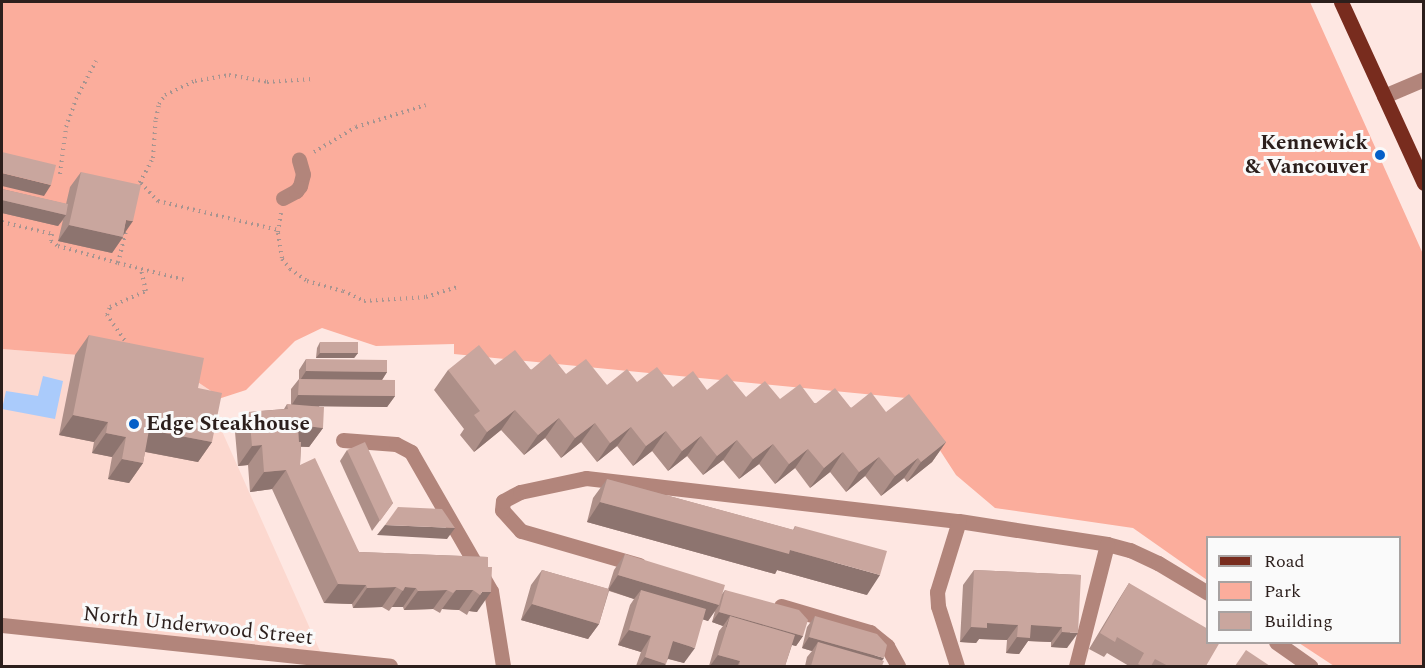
<!DOCTYPE html>
<html>
<head>
<meta charset="utf-8">
<style>
	body { margin:0 }
	#map { position:relative; width:1425px; height:668px; overflow:hidden; background:#fee7e2; font-family:Spectral,serif }
	div>[style] { position:absolute }
	.built>* { inset:0; background:#fcd8cf }
	.green>* { inset:0; background:#fbad9c }
	.water>* { inset:0; background:#aacbfb }
	.path>* { height:4px; margin-top:-2px; transform-origin:0; background:repeating-linear-gradient(90deg,#a79490 0 1.5px,transparent 0 6px) }
	.minor>* { height:15px; margin:-7.5px; padding:0 7.5px; transform-origin:7.5px; border-radius:7.5px; background:#b2857b }
	.major>* { height:15px; margin:-7.5px; padding:0 7.5px; transform-origin:7.5px; border-radius:7.5px; background:#782c1e }
	.wall>* { inset:0; background:#ad8f88 }
	.shaded-wall>* { inset:0; background:#8d746f }
	.building>* { inset:0; background:#c9a69e }
	.dots>* { width:16px; height:16px; translate:-50% -50%; box-sizing:border-box; border:3px solid #fafafa; border-radius:50% }
	span { translate:-50% -50%; white-space:nowrap; text-align:center; line-height:1.15; -webkit-text-stroke:6px #fafafa; paint-order:stroke }
	.poi-label { font-size:21px; color:#2c1f1c; font-weight:700 }
	.right { translate:-100% -50%; text-align:right }
	.left { translate:0 -50%; text-align:left }
	.street-label { font-size:21px; color:#2c1f1c }
	.frame { position:absolute; inset:0; border:3px solid #2c1f1c; pointer-events:none }
	.legend { position:absolute; left:1206px; top:536px; width:195px; height:108px; box-sizing:border-box; background:#fafafa; border:2px solid #a8a2a1; margin:0; padding:8px 10px; list-style:none; font-size:18px; color:#2c1f1c }
	.legend li { display:flex; align-items:center; gap:12px; height:30px }
	.legend b { width:30px; border:2px solid #a8a2a1 }
</style>
</head>
<body>
<div id="map">
	<div class="built">
		<div style="clip-path:polygon(2px 349px,168px 362px,211px 391px,209px 402px,324px 660px,2px 625px)"></div>
	</div>
	<div class="green">
		<div style="clip-path:polygon(2px 2px,1310px 2px,1423px 254px,1423px 666px,1334px 666px,1299px 643px,1400px 642px,1400px 538px,1208px 538px,1207px 580px,1133px 528px,995px 508px,956px 475px,906px 398px,454px 354px,454px 344px,376px 346px,322px 328px,295px 341px,246px 390px,209px 402px,211px 391px,168px 362px,2px 349px)"></div>
	</div>
	<div class="water">
		<div style="clip-path:polygon(43px 376px,63px 381px,55px 419px,2px 409px,6px 391px,38px 396px)"></div>
	</div>
	<div class="path">
		<div style="left:314px;top:152px;width:49px;rotate:-30.8deg"></div>
		<div style="left:356px;top:127px;width:73px;rotate:-17.4deg"></div>
		<div style="left:60px;top:174px;width:47px;rotate:-82.7deg"></div>
		<div style="left:66px;top:127px;width:30px;rotate:-70deg"></div>
		<div style="left:76px;top:99px;width:43px;rotate:-62.2deg"></div>
		<div style="left:141px;top:183px;width:25px;rotate:47deg"></div>
		<div style="left:158px;top:201px;width:123px;rotate:13.6deg"></div>
		<div style="left:137px;top:188px;width:34px;rotate:-62deg"></div>
		<div style="left:153px;top:158px;width:39px;rotate:-86deg"></div>
		<div style="left:156px;top:119px;width:15px;rotate:-79deg"></div>
		<div style="left:159px;top:104px;width:11px;rotate:-56deg"></div>
		<div style="left:165px;top:95px;width:33px;rotate:-25deg"></div>
		<div style="left:195px;top:81px;width:35px;rotate:-10deg"></div>
		<div style="left:229px;top:75px;width:39px;rotate:10deg"></div>
		<div style="left:267px;top:82px;width:45px;rotate:-3.8deg"></div>
		<div style="left:281px;top:213px;width:20px;rotate:99deg"></div>
		<div style="left:278px;top:233px;width:26px;rotate:81deg"></div>
		<div style="left:282px;top:259px;width:13px;rotate:51deg"></div>
		<div style="left:290px;top:269px;width:21px;rotate:35deg"></div>
		<div style="left:307px;top:281px;width:37px;rotate:16deg"></div>
		<div style="left:343px;top:291px;width:23px;rotate:25deg"></div>
		<div style="left:364px;top:301px;width:62px;rotate:-3.7deg"></div>
		<div style="left:426px;top:297px;width:33px;rotate:-18deg"></div>
		<div style="left:2px;top:222px;width:51px;rotate:13.5deg"></div>
		<div style="left:52px;top:234px;width:7px;rotate:98deg"></div>
		<div style="left:51px;top:241px;width:9px;rotate:36deg"></div>
		<div style="left:58px;top:246px;width:62px;rotate:15.8deg"></div>
		<div style="left:118px;top:263px;width:34px;rotate:-76deg"></div>
		<div style="left:118px;top:263px;width:69px;rotate:14.2deg"></div>
		<div style="left:128px;top:345px;width:37px;rotate:-125deg"></div>
		<div style="left:107px;top:315px;width:9px;rotate:-69deg"></div>
		<div style="left:110px;top:307px;width:39px;rotate:-24deg"></div>
		<div style="left:146px;top:291px;width:23px;rotate:-103deg"></div>
	</div>
	<div class="minor">
		<div style="left:1384px;top:96px;width:43px;rotate:-23deg"></div>
		<div style="left:283px;top:198px;width:15px;rotate:-28deg"></div>
		<div style="left:296px;top:191px;width:6px;rotate:-51deg"></div>
		<div style="left:300px;top:186px;width:12px;rotate:-76deg"></div>
		<div style="left:303px;top:174px;width:15px;rotate:-106deg"></div>
		<div style="left:343px;top:440px;width:53px;rotate:4.3deg"></div>
		<div style="left:396px;top:444px;width:17px;rotate:28deg"></div>
		<div style="left:411px;top:452px;width:160px;rotate:60.1deg"></div>
		<div style="left:491px;top:591px;width:76px;rotate:80.9deg"></div>
		<div style="left:639px;top:565px;width:123px;rotate:-163.9deg"></div>
		<div style="left:521px;top:531px;width:28px;rotate:-132deg"></div>
		<div style="left:502px;top:510px;width:9px;rotate:-84deg"></div>
		<div style="left:503px;top:501px;width:19px;rotate:-28deg"></div>
		<div style="left:520px;top:492px;width:67px;rotate:-12deg"></div>
		<div style="left:586px;top:478px;width:375px;rotate:6.6deg"></div>
		<div style="left:959px;top:521px;width:150px;rotate:8.8deg"></div>
		<div style="left:1107px;top:544px;width:24px;rotate:15deg"></div>
		<div style="left:1130px;top:550px;width:31px;rotate:25deg"></div>
		<div style="left:1158px;top:563px;width:58px;rotate:31deg"></div>
		<div style="left:781px;top:606px;width:93px;rotate:16.3deg"></div>
		<div style="left:870px;top:632px;width:22px;rotate:39deg"></div>
		<div style="left:887px;top:646px;width:23px;rotate:61deg"></div>
		<div style="left:2px;top:625px;width:390px;rotate:6deg"></div>
		<div style="left:1276px;top:642px;width:42px;rotate:35.2deg"></div>
		<div style="left:957px;top:666px;width:63px;rotate:-107.6deg"></div>
		<div style="left:938px;top:606px;width:14px;rotate:-94deg"></div>
		<div style="left:937px;top:592px;width:74px;rotate:-72.8deg"></div>
		<div style="left:1076px;top:666px;width:126px;rotate:-75.7deg"></div>
	</div>
	<div class="major">
		<div style="left:1341px;top:2px;width:199px;rotate:65.4deg"></div>
	</div>
	<div class="wall">
		<div style="clip-path:polygon(81px 172px,123px 235px,123px 237px,112px 253px,58px 241px,63px 220px,58px 226px,2px 213px,2px 189px,66px 204px,70px 187px)"></div>
		<div style="clip-path:polygon(89px 335px,212px 442px,198px 462px,145px 452px,143px 463px,129px 483px,108px 479px,112px 457px,92px 453px,94px 442px,59px 435px,75px 355px)"></div>
		<div style="clip-path:polygon(320px 342px,358px 353px,354px 358px,316px 358px,317px 348px)"></div>
		<div style="clip-path:polygon(306px 359px,387px 372px,382px 380px,395px 396px,387px 407px,319px 406px,323px 428px,309px 447px,301px 447px,300px 465px,359px 552px,488px 557px,477px 612px,469px 611px,467px 615px,459px 610px,442px 609px,440px 613px,433px 609px,404px 610px,403px 607px,392px 607px,389px 611px,382px 607px,353px 608px,352px 604px,324px 603px,272px 489px,250px 492px,248px 465px,238px 466px,235px 432px,249px 412px,284px 409px,287px 404px,291px 405px,291px 389px,299px 379px,299px 370px)"></div>
		<div style="clip-path:polygon(495px 365px,566px 374px,607px 385px,637px 382px,673px 387px,707px 390px,746px 397px,780px 399px,886px 412px,946px 442px,932px 462px,907px 482px,904px 478px,881px 496px,865px 476px,846px 492px,830px 472px,810px 488px,795px 468px,775px 484px,759px 464px,739px 479px,723px 460px,703px 475px,687px 456px,668px 471px,652px 451px,633px 466px,617px 446px,597px 462px,581px 442px,561px 458px,545px 438px,524px 455px,501px 430px,474px 452px,460px 435px,464px 429px,434px 390px,448px 370px)"></div>
		<div style="clip-path:polygon(347px 450px,393px 503px,372px 531px,340px 461px)"></div>
		<div style="clip-path:polygon(607px 479px,793px 530px,795px 526px,867px 595px,777px 570px,775px 574px,587px 522px,593px 498px)"></div>
		<div style="clip-path:polygon(625px 554px,722px 594px,725px 590px,803px 636px,796px 646px,792px 645px,785px 666px,709px 666px,719px 631px,723px 626px,712px 622px,715px 611px,708px 621px,703px 619px,684px 663px,668px 659px,664px 666px,636px 666px,641px 652px,618px 645px,630px 605px,634px 599px,609px 591px,599px 624px,588px 639px,521px 620px,531px 585px,542px 570px,608px 589px,614px 570px)"></div>
		<div style="clip-path:polygon(974px 570px,1081px 575px,1067px 648px,1051px 647px,1051px 642px,1028px 641px,1019px 654px,1006px 653px,1007px 640px,979px 639px,976px 643px,960px 642px,963px 585px)"></div>
		<div style="clip-path:polygon(1129px 583px,1206px 666px,1129px 666px,1107px 653px,1104px 657px,1089px 649px,1119px 599px)"></div>
		<div style="clip-path:polygon(815px 616px,882px 660px,882px 666px,805px 666px,807px 657px,812px 651px,802px 648px,807px 627px)"></div>
	</div>
	<div class="shaded-wall">
		<div style="clip-path:polygon(2px 173px,51px 185px,44px 196px,2px 186px)"></div>
		<div style="clip-path:polygon(2px 200px,66px 215px,58px 226px,2px 213px)"></div>
		<div style="clip-path:polygon(126px 220px,133px 221px,122px 237px)"></div>
		<div style="clip-path:polygon(69px 225px,123px 237px,112px 253px,58px 241px)"></div>
		<div style="clip-path:polygon(320px 353px,358px 353px,354px 358px,316px 358px)"></div>
		<div style="clip-path:polygon(306px 371px,387px 372px,380px 383px,299px 382px)"></div>
		<div style="clip-path:polygon(298px 395px,395px 396px,387px 407px,291px 406px)"></div>
		<div style="clip-path:polygon(515px 410px,501px 430px,474px 452px,487px 432px)"></div>
		<div style="clip-path:polygon(73px 415px,108px 422px,94px 442px,59px 435px)"></div>
		<div style="clip-path:polygon(559px 418px,545px 438px,524px 455px,538px 435px)"></div>
		<div style="clip-path:polygon(595px 423px,581px 442px,561px 458px,575px 438px)"></div>
		<div style="clip-path:polygon(298px 425px,323px 428px,309px 447px,284px 445px)"></div>
		<div style="clip-path:polygon(631px 427px,617px 446px,597px 462px,610px 443px)"></div>
		<div style="clip-path:polygon(149px 430px,212px 442px,198px 462px,136px 450px)"></div>
		<div style="clip-path:polygon(666px 431px,652px 451px,633px 466px,646px 446px)"></div>
		<div style="clip-path:polygon(106px 433px,126px 437px,112px 457px,92px 453px)"></div>
		<div style="clip-path:polygon(701px 436px,687px 456px,668px 471px,682px 451px)"></div>
		<div style="clip-path:polygon(737px 440px,723px 460px,703px 475px,717px 456px)"></div>
		<div style="clip-path:polygon(946px 442px,932px 462px,907px 482px,921px 462px)"></div>
		<div style="clip-path:polygon(773px 444px,759px 464px,739px 479px,753px 459px)"></div>
		<div style="clip-path:polygon(262px 445px,248px 465px,238px 466px,252px 446px)"></div>
		<div style="clip-path:polygon(808px 449px,795px 468px,775px 484px,789px 464px)"></div>
		<div style="clip-path:polygon(843px 452px,830px 472px,810px 488px,824px 468px)"></div>
		<div style="clip-path:polygon(879px 457px,865px 476px,846px 492px,859px 472px)"></div>
		<div style="clip-path:polygon(918px 458px,904px 478px,881px 496px,895px 476px)"></div>
		<div style="clip-path:polygon(122px 459px,143px 463px,129px 483px,108px 479px)"></div>
		<div style="clip-path:polygon(286px 470px,272px 489px,250px 492px,264px 472px)"></div>
		<div style="clip-path:polygon(600px 502px,790px 550px,880px 575px,867px 595px,777px 570px,775px 574px,587px 522px)"></div>
		<div style="clip-path:polygon(385px 525px,455px 528px,447px 539px,377px 535px)"></div>
		<div style="clip-path:polygon(618px 575px,719px 605px,708px 621px,638px 600px,641px 590px,634px 599px,608px 590px)"></div>
		<div style="clip-path:polygon(338px 584px,366px 585px,352px 604px,324px 603px)"></div>
		<div style="clip-path:polygon(396px 587px,382px 607px,353px 608px,367px 588px)"></div>
		<div style="clip-path:polygon(405px 587px,416px 588px,403px 607px,392px 607px)"></div>
		<div style="clip-path:polygon(447px 590px,433px 609px,404px 610px,418px 591px)"></div>
		<div style="clip-path:polygon(456px 590px,473px 590px,459px 610px,442px 609px)"></div>
		<div style="clip-path:polygon(482px 592px,491px 592px,477px 612px,469px 611px)"></div>
		<div style="clip-path:polygon(532px 604px,599px 624px,588px 639px,521px 620px)"></div>
		<div style="clip-path:polygon(719px 612px,803px 636px,796px 646px,726px 627px,730px 616px,723px 626px,712px 622px)"></div>
		<div style="clip-path:polygon(987px 623px,1018px 625px,1007px 640px,979px 639px,976px 643px,960px 642px,971px 627px)"></div>
		<div style="clip-path:polygon(1031px 625px,1062px 627px,1051px 642px,1028px 641px,1019px 654px,1006px 653px,1017px 637px)"></div>
		<div style="clip-path:polygon(629px 630px,651px 636px,641px 652px,618px 645px)"></div>
		<div style="clip-path:polygon(1062px 632px,1078px 633px,1067px 648px,1051px 647px)"></div>
		<div style="clip-path:polygon(809px 637px,884px 658px,878px 666px,818px 642px,812px 651px,802px 648px)"></div>
		<div style="clip-path:polygon(673px 641px,695px 648px,684px 663px,662px 657px)"></div>
		<div style="clip-path:polygon(718px 655px,740px 661px,737px 666px,710px 666px)"></div>
		<div style="clip-path:polygon(645px 657px,666px 664px,664px 666px,639px 666px)"></div>
	</div>
	<div class="building">
		<div style="clip-path:polygon(2px 152px,56px 165px,51px 185px,2px 173px)"></div>
		<div style="clip-path:polygon(81px 172px,141px 185px,133px 221px,126px 220px,123px 237px,69px 225px)"></div>
		<div style="clip-path:polygon(2px 189px,68px 204px,66px 215px,2px 200px)"></div>
		<div style="clip-path:polygon(89px 335px,204px 358px,198px 388px,222px 393px,212px 442px,149px 430px,143px 463px,122px 459px,126px 437px,106px 433px,108px 422px,73px 415px)"></div>
		<div style="clip-path:polygon(320px 342px,358px 342px,358px 353px,320px 353px)"></div>
		<div style="clip-path:polygon(479px 345px,495px 365px,515px 350px,531px 370px,550px 354px,566px 374px,586px 359px,607px 385px,627px 369px,637px 382px,657px 367px,673px 387px,693px 371px,707px 390px,727px 374px,746px 397px,765px 381px,780px 399px,800px 384px,815px 404px,835px 388px,851px 408px,871px 392px,886px 412px,909px 394px,946px 442px,921px 462px,918px 458px,895px 476px,879px 457px,859px 472px,843px 452px,824px 468px,808px 449px,789px 464px,773px 444px,753px 459px,737px 440px,717px 456px,701px 436px,682px 451px,666px 431px,646px 446px,631px 427px,610px 443px,595px 423px,575px 438px,559px 418px,538px 435px,515px 410px,487px 432px,474px 415px,480px 411px,448px 370px)"></div>
		<div style="clip-path:polygon(306px 359px,387px 360px,387px 372px,306px 371px)"></div>
		<div style="clip-path:polygon(299px 379px,395px 380px,395px 396px,298px 395px)"></div>
		<div style="clip-path:polygon(287px 404px,324px 407px,323px 428px,298px 425px,299px 442px,301px 442px,300px 465px,315px 458px,359px 552px,488px 557px,488px 567px,492px 567px,491px 592px,482px 592px,480px 595px,473px 590px,456px 590px,453px 593px,447px 590px,418px 591px,416px 588px,405px 587px,403px 591px,396px 587px,367px 588px,366px 585px,338px 584px,286px 470px,264px 472px,262px 445px,252px 446px,249px 412px,288px 409px)"></div>
		<div style="clip-path:polygon(365px 442px,393px 503px,380px 521px,347px 450px)"></div>
		<div style="clip-path:polygon(607px 479px,794px 530px,795px 526px,887px 551px,880px 575px,790px 550px,789px 554px,600px 502px)"></div>
		<div style="clip-path:polygon(398px 507px,442px 509px,455px 528px,385px 525px)"></div>
		<div style="clip-path:polygon(625px 554px,725px 585px,719px 605px,618px 575px)"></div>
		<div style="clip-path:polygon(542px 570px,609px 589px,599px 624px,532px 604px)"></div>
		<div style="clip-path:polygon(974px 570px,1081px 575px,1078px 633px,1062px 632px,1062px 627px,1031px 625px,1030px 638px,1017px 637px,1018px 625px,987px 623px,987px 628px,971px 627px)"></div>
		<div style="clip-path:polygon(1129px 583px,1208px 629px,1208px 642px,1220px 642px,1206px 666px,1168px 666px,1155px 659px,1151px 666px,1142px 666px,1138px 664px,1144px 653px,1117px 637px,1115px 642px,1100px 633px)"></div>
		<div style="clip-path:polygon(641px 590px,706px 609px,695px 648px,673px 641px,666px 664px,645px 657px,651px 636px,629px 630px)"></div>
		<div style="clip-path:polygon(725px 590px,799px 610px,808px 620px,803px 636px,719px 612px)"></div>
		<div style="clip-path:polygon(730px 616px,795px 635px,785px 666px,739px 666px,740px 661px,718px 655px)"></div>
		<div style="clip-path:polygon(815px 616px,877px 634px,887px 645px,884px 658px,809px 637px)"></div>
		<div style="clip-path:polygon(818px 642px,884px 661px,882px 666px,811px 666px)"></div>
		<div style="clip-path:polygon(1246px 650px,1270px 666px,1235px 666px)"></div>
	</div>
	<div class="dots">
		<div style="left:1380px;top:155px;background:#055fc8"></div>
		<div style="left:134px;top:424px;background:#055fc8"></div>
	</div>
	<div class="poi-label">
		<span class="right" style="left:1368px;top:155px">Kennewick<br>&amp; Vancouver</span>
		<span class="left" style="left:146px;top:424px">Edge Steakhouse</span>
	</div>
	<div class="street-label">
		<span style="left:198px;top:626px;rotate:6deg">North Underwood Street</span>
	</div>
	<div class="frame"></div>
	<ul class="legend">
	<li><b style="height:8px;background:#782c1e"></b>Road</li>
	<li><b style="height:16px;background:#fbad9c"></b>Park</li>
	<li><b style="height:16px;background:#c9a69e"></b>Building</li>
	</ul>
</div>
</body>
</html>
